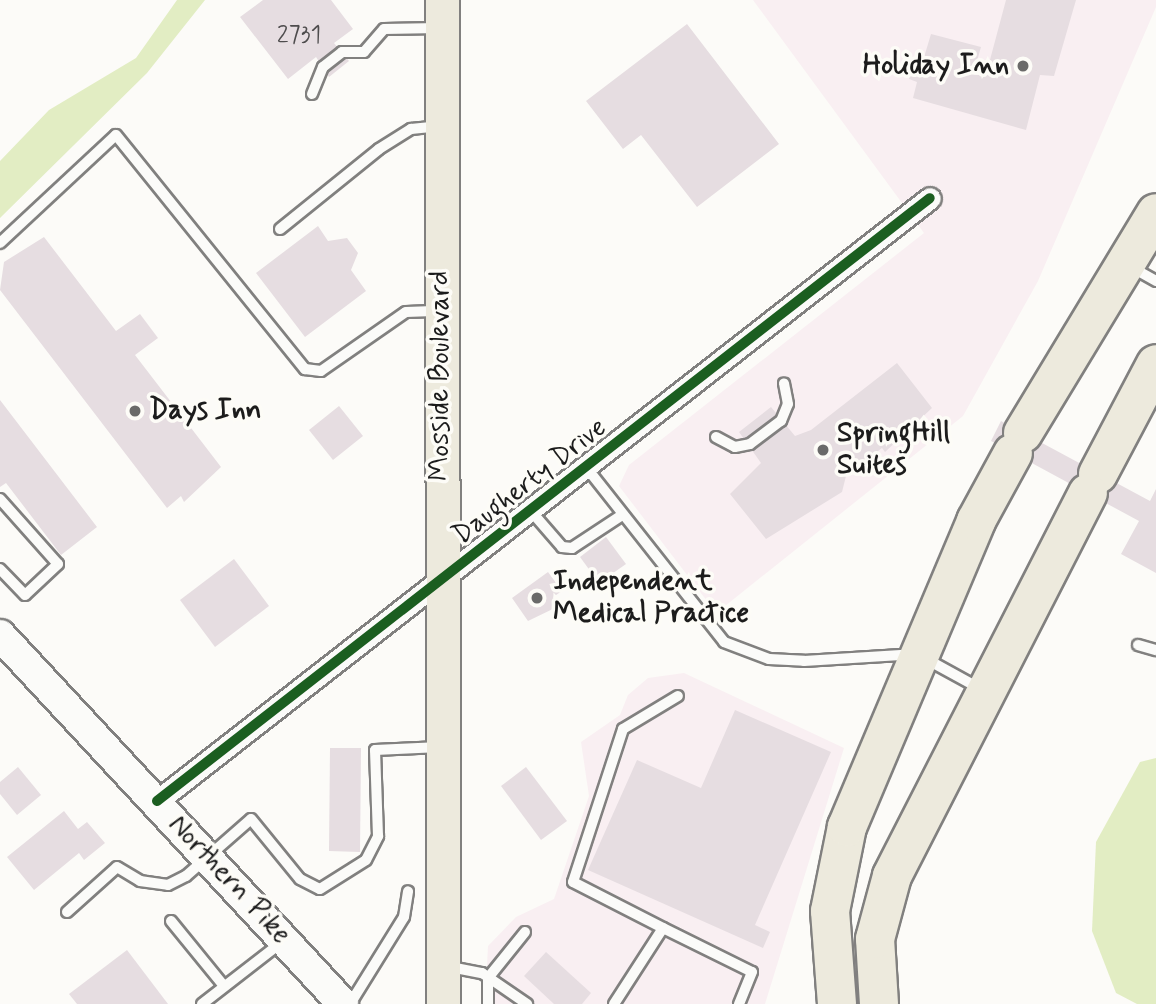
<!DOCTYPE html>
<html>
<head>
<meta charset="utf-8">
<style>
	body { margin:0 }
	#map { position:relative; width:1156px; height:1004px; overflow:hidden; background:#fcfbf8; font-family:Mynerve,sans-serif }
	div>[style] { position:absolute }
	.built>* { inset:0; background:#f9eff2 }
	.green>* { inset:0; background:#e2edc3 }
	.building>* { inset:0; background:#e6dde1 }
	.roads { filter:drop-shadow(2px 0 #81807f) drop-shadow(-2px 0 #81807f) drop-shadow(0 2px #81807f) drop-shadow(0 -2px #81807f) }
	.service>* { height:10px; margin:-5px; padding:0 5px; transform-origin:5px; border-radius:5px; background:#fbfbf9 }
	.minor>* { height:21px; margin:-10.5px; padding:0 10.5px; transform-origin:10.5px; border-radius:10.5px; background:#fbfbf9 }
	.secondary>* { height:30px; margin:-15px; padding:0 15px; transform-origin:15px; border-radius:15px; background:#fbfbf9 }
	.primary>* { height:33px; margin:-16.5px; padding:0 16.5px; transform-origin:16.5px; border-radius:16.5px; background:#edeadd }
	.motorway>* { height:38px; margin:-19px; padding:0 19px; transform-origin:19px; border-radius:19px; background:#edeadd }
	.cycleway>* { height:10px; margin:-5px; padding:0 5px; transform-origin:5px; border-radius:5px; background:#1b5e20 }
	.dots>* { width:19px; height:19px; translate:-50% -50%; box-sizing:border-box; border:4px solid #fdfcf7; border-radius:50% }
	span { translate:-50% -50%; white-space:nowrap; text-align:center; line-height:1.15; -webkit-text-stroke:7px #fdfcf7; paint-order:stroke }
	.number-label { font-size:24px; color:#4e4c4d }
	.number-label span { -webkit-text-stroke-width:0 }
	.poi-label { font-size:28px; color:#1c1c1c; font-weight:700 }
	.right { translate:-100% -50%; text-align:right }
	.left { translate:0 -50%; text-align:left }
	.street-label { font-size:28px; color:#1c1c1c }
</style>
</head>
<body>
<div id="map">
	<div class="built">
		<div style="clip-path:polygon(753px 0,1156px 0,1156px 7px,1038px 281px,963px 416px,725px 606px,707px 601px,619px 486px,629px 465px,924px 233px)"></div>
		<div style="clip-path:polygon(684px 673px,844px 748px,765px 1004px,485px 1004px,488px 946px,516px 917px,554px 899px,589px 796px,581px 742px,620px 715px,628px 695px,648px 678px)"></div>
	</div>
	<div class="green">
		<div style="clip-path:polygon(177px 0,205px 0,147px 73px,0 218px,0 161px,49px 110px,136px 58px)"></div>
		<div style="clip-path:polygon(1156px 758px,1156px 1004px,1137px 1004px,1116px 993px,1092px 931px,1096px 842px,1140px 762px)"></div>
	</div>
	<div class="building">
		<div style="clip-path:polygon(263px 0,331px 0,353px 29px,334px 43px,349px 61px,329px 77px,316px 57px,288px 79px,240px 17px)"></div>
		<div style="clip-path:polygon(1006px 0,1076px 0,1054px 76px,1040px 75px,1026px 130px,913px 98px,917px 82px,909px 79px,915px 62px,922px 64px,931px 34px,981px 47px,975px 68px,987px 71px)"></div>
		<div style="clip-path:polygon(687px 24px,779px 144px,697px 207px,641px 135px,623px 149px,586px 101px)"></div>
		<div style="clip-path:polygon(318px 226px,328px 241px,347px 238px,358px 253px,351px 270px,366px 291px,305px 337px,256px 273px)"></div>
		<div style="clip-path:polygon(44px 237px,116px 331px,140px 314px,158px 338px,135px 355px,221px 467px,184px 502px,181px 496px,167px 508px,0 290px,4px 262px)"></div>
		<div style="clip-path:polygon(897px 363px,932px 408px,885px 452px,882px 448px,846px 476px,842px 492px,766px 539px,730px 494px,761px 463px,739px 432px,771px 407px,795px 436px,811px 430px)"></div>
		<div style="clip-path:polygon(0 400px,97px 527px,61px 555px,6px 483px,0 487px)"></div>
		<div style="clip-path:polygon(339px 406px,363px 436px,333px 460px,309px 430px)"></div>
		<div style="clip-path:polygon(1001px 421px,1150px 501px,1156px 489px,1156px 573px,1121px 554px,1139px 521px,991px 441px)"></div>
		<div style="clip-path:polygon(606px 537px,626px 564px,599px 583px,580px 557px)"></div>
		<div style="clip-path:polygon(234px 559px,269px 606px,215px 647px,180px 600px)"></div>
		<div style="clip-path:polygon(548px 572px,562px 591px,553px 597px,559px 606px,528px 621px,512px 598px)"></div>
		<div style="clip-path:polygon(735px 710px,831px 752px,755px 925px,770px 932px,763px 948px,588px 870px,637px 760px,701px 788px)"></div>
		<div style="clip-path:polygon(330px 748px,361px 748px,360px 852px,329px 851px)"></div>
		<div style="clip-path:polygon(18px 767px,41px 795px,17px 815px,0 794px,0 782px)"></div>
		<div style="clip-path:polygon(526px 767px,567px 821px,541px 840px,501px 786px)"></div>
		<div style="clip-path:polygon(64px 811px,78px 829px,87px 822px,105px 843px,84px 860px,79px 853px,34px 890px,7px 857px)"></div>
		<div style="clip-path:polygon(127px 950px,168px 1004px,77px 1004px,69px 994px)"></div>
		<div style="clip-path:polygon(546px 952px,591px 993px,582px 1004px,554px 1004px,524px 976px)"></div>
	</div>
	<div class="roads">
		<div class="service">
			<div style="left:312px;top:94px;width:29px;rotate:-68deg"></div>
			<div style="left:323px;top:67px;width:24px;rotate:-38deg"></div>
			<div style="left:342px;top:52px;width:22px"></div>
			<div style="left:364px;top:52px;width:30px;rotate:-49deg"></div>
			<div style="left:384px;top:29px;width:55px;rotate:-1deg"></div>
			<div style="left:280px;top:229px;width:127px;rotate:-38.9deg"></div>
			<div style="left:379px;top:149px;width:38px;rotate:-32deg"></div>
			<div style="left:411px;top:129px;width:27px;rotate:-6deg"></div>
			<div style="left:0;top:243px;width:158px;rotate:-43deg"></div>
			<div style="left:116px;top:135px;width:301px;rotate:51.1deg"></div>
			<div style="left:305px;top:369px;width:16px;rotate:7deg"></div>
			<div style="left:321px;top:371px;width:103px;rotate:-34.8deg"></div>
			<div style="left:406px;top:312px;width:34px;rotate:-2deg"></div>
			<div style="left:1131px;top:267px;width:29px;rotate:29deg"></div>
			<div style="left:716px;top:437px;width:21px;rotate:28deg"></div>
			<div style="left:735px;top:447px;width:15px;rotate:-11deg"></div>
			<div style="left:750px;top:444px;width:39px;rotate:-37deg"></div>
			<div style="left:781px;top:421px;width:18px;rotate:-68deg"></div>
			<div style="left:788px;top:404px;width:21px;rotate:-101deg"></div>
			<div style="left:586px;top:467px;width:223px;rotate:51.7deg"></div>
			<div style="left:724px;top:642px;width:48px;rotate:20.7deg"></div>
			<div style="left:769px;top:659px;width:35px;rotate:3deg"></div>
			<div style="left:804px;top:661px;width:113px;rotate:-3.5deg"></div>
			<div style="left:917px;top:654px;width:73px;rotate:28.7deg"></div>
			<div style="left:0;top:499px;width:87px;rotate:48.3deg"></div>
			<div style="left:58px;top:564px;width:45px;rotate:136.8deg"></div>
			<div style="left:25px;top:595px;width:36px;rotate:-134deg"></div>
			<div style="left:530px;top:510px;width:49px;rotate:49.1deg"></div>
			<div style="left:562px;top:547px;width:10px;rotate:6deg"></div>
			<div style="left:572px;top:548px;width:60px;rotate:-33.4deg"></div>
			<div style="left:1138px;top:645px;width:19px;rotate:16deg"></div>
			<div style="left:67px;top:912px;width:67px;rotate:-42deg"></div>
			<div style="left:117px;top:867px;width:27px;rotate:31deg"></div>
			<div style="left:140px;top:881px;width:28px;rotate:8deg"></div>
			<div style="left:168px;top:885px;width:20px;rotate:-27deg"></div>
			<div style="left:186px;top:876px;width:86px;rotate:-41.2deg"></div>
			<div style="left:251px;top:819px;width:77px;rotate:50.8deg"></div>
			<div style="left:300px;top:879px;width:22px;rotate:27deg"></div>
			<div style="left:320px;top:889px;width:54px;rotate:-32.2deg"></div>
			<div style="left:366px;top:860px;width:27px;rotate:-63deg"></div>
			<div style="left:378px;top:836px;width:86px;rotate:-92deg"></div>
			<div style="left:375px;top:750px;width:65px;rotate:-2.6deg"></div>
			<div style="left:171px;top:921px;width:84px;rotate:50.8deg"></div>
			<div style="left:663px;top:928px;width:101px;rotate:-152.9deg"></div>
			<div style="left:573px;top:882px;width:161px;rotate:-71.9deg"></div>
			<div style="left:623px;top:729px;width:64px;rotate:-31deg"></div>
			<div style="left:445px;top:966px;width:38px;rotate:11deg"></div>
			<div style="left:482px;top:973px;width:55px;rotate:34.6deg"></div>
			<div style="left:202px;top:1004px;width:101px;rotate:-37.8deg"></div>
			<div style="left:350px;top:1004px;width:102px;rotate:-58.2deg"></div>
			<div style="left:404px;top:917px;width:26px;rotate:-81deg"></div>
			<div style="left:488px;top:1004px;width:26px;rotate:-90deg"></div>
			<div style="left:488px;top:978px;width:59px;rotate:-51.2deg"></div>
			<div style="left:614px;top:1004px;width:90px;rotate:-57.2deg"></div>
			<div style="left:663px;top:928px;width:99px;rotate:26.3deg"></div>
			<div style="left:752px;top:972px;width:35px;rotate:112deg"></div>
		</div>
		<div class="minor">
			<div style="left:157px;top:801px;width:980px;rotate:-37.96deg"></div>
		</div>
		<div class="secondary">
			<div style="left:0;top:635px;width:504px;rotate:47.09deg"></div>
		</div>
		<div class="primary">
			<div style="left:442px;top:0;width:1004px;rotate:89.94deg"></div>
		</div>
		<div class="motorway">
			<div style="left:1023px;top:433px;width:257px;rotate:-58.8deg"></div>
			<div style="left:1098px;top:474px;width:124px;rotate:-62.2deg"></div>
			<div style="left:837px;top:1004px;width:93px;rotate:-94.3deg"></div>
			<div style="left:830px;top:911px;width:86px;rotate:-78.6deg"></div>
			<div style="left:847px;top:827px;width:332px;rotate:-67.1deg"></div>
			<div style="left:976px;top:521px;width:77px;rotate:-61.4deg"></div>
			<div style="left:879px;top:1004px;width:65px;rotate:-93.5deg"></div>
			<div style="left:875px;top:939px;width:65px;rotate:-74.9deg"></div>
			<div style="left:892px;top:876px;width:430px;rotate:-62.9deg"></div>
		</div>
	</div>
	<div class="cycleway">
		<div style="left:157px;top:801px;width:980px;rotate:-37.96deg"></div>
	</div>
	<div class="dots">
		<div style="left:1023px;top:66px;background:#6a6a69"></div>
		<div style="left:135px;top:411px;background:#6a6a69"></div>
		<div style="left:823px;top:450px;background:#6a6a69"></div>
		<div style="left:537px;top:598px;background:#6a6a69"></div>
	</div>
	<div class="number-label">
		<span style="left:299px;top:36px">2731</span>
	</div>
	<div class="poi-label">
		<span class="right" style="left:1009px;top:66px">Holiday Inn</span>
		<span class="left" style="left:149px;top:411px">Days Inn</span>
		<span class="left" style="left:837px;top:450px">SpringHill<br>Suites</span>
		<span class="left" style="left:553px;top:598px">Independent<br>Medical Practice</span>
	</div>
	<div class="street-label">
		<span style="left:441px;top:376px;rotate:-90deg">Mosside Boulevard</span>
		<span style="left:530px;top:482px;rotate:-38deg">Daugherty Drive</span>
		<span style="left:229px;top:880px;rotate:47deg">Northern Pike</span>
	</div>
</div>
</body>
</html>
